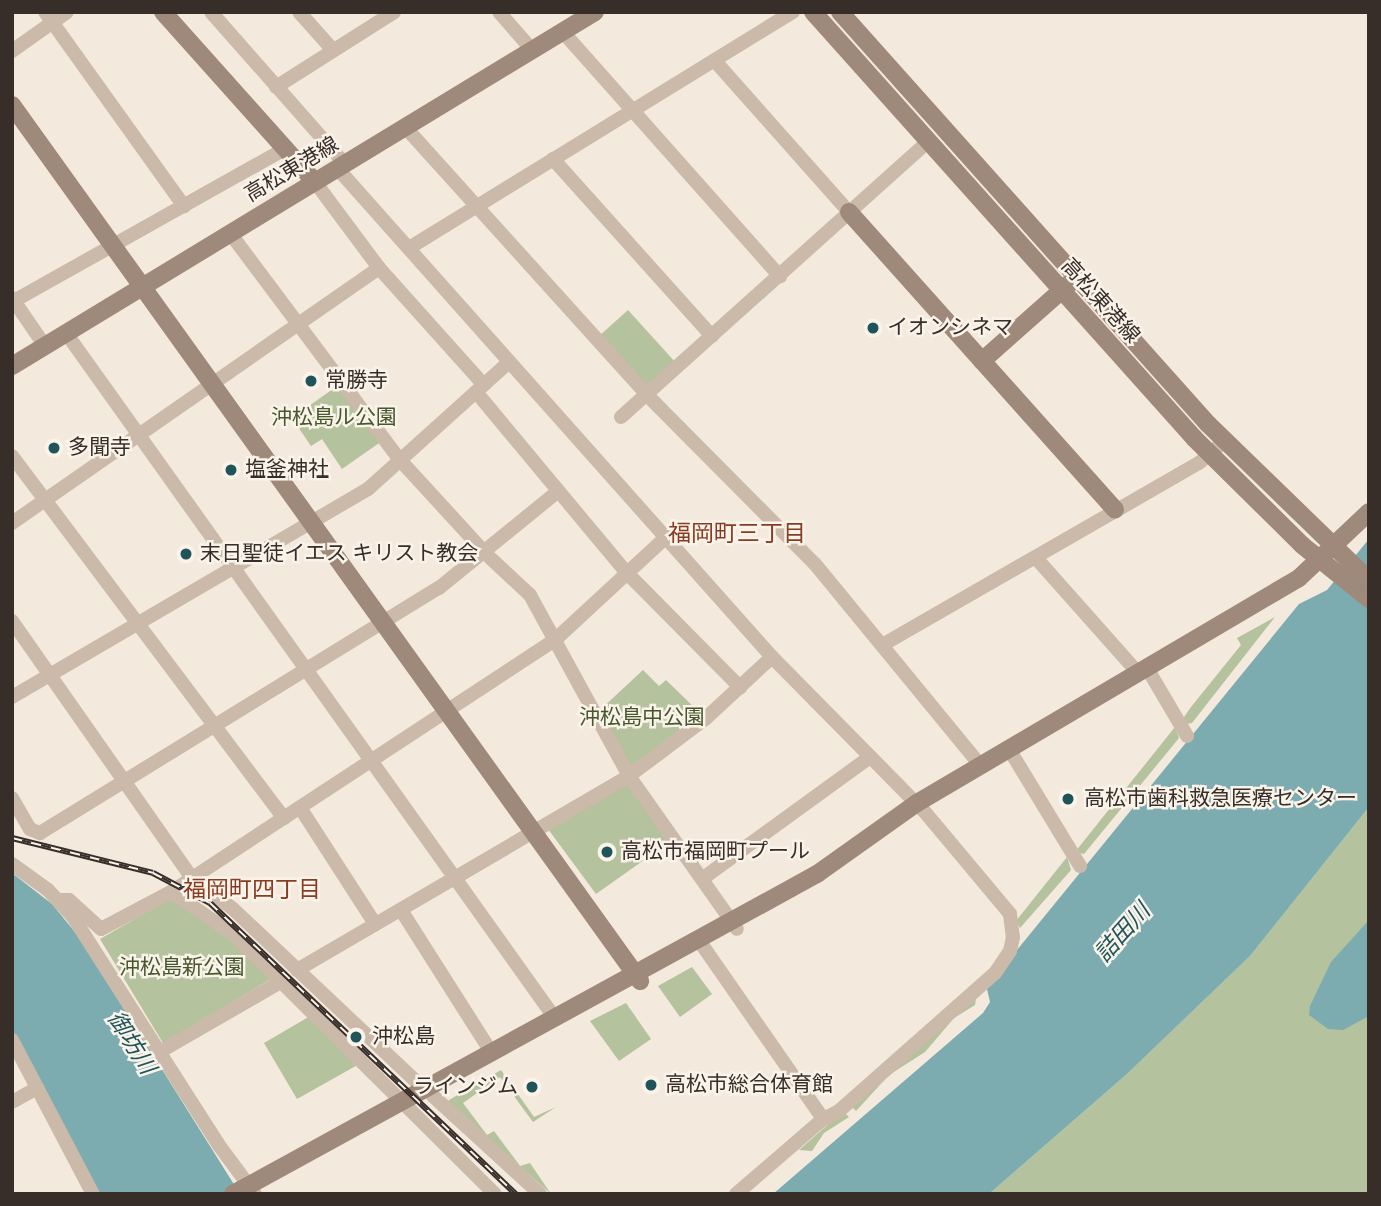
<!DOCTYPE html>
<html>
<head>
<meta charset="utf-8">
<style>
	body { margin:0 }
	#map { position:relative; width:1381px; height:1206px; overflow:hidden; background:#f3e9dd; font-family:"Varela Round","Noto Sans JP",sans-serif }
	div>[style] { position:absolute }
	.green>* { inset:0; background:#b4c29d }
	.water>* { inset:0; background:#7cacb0 }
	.street>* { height:14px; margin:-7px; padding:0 7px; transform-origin:7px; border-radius:7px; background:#cbbaa9 }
	.secondary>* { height:18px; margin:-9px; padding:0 9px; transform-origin:9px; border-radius:9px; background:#9f897a }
	.rail>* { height:6px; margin-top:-3px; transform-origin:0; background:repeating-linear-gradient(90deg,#faf3ea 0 10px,#382e29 0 20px); box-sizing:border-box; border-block:2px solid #382e29 }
	.dots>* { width:19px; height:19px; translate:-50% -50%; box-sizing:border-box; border:4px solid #faf3ea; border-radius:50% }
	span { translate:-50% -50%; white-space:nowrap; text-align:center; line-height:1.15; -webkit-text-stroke:5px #faf3ea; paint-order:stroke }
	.street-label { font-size:21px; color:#382e29 }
	.poi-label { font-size:21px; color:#382e29 }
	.left { translate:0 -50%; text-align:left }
	.right { translate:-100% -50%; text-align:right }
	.park-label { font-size:21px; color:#46572d }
	.neighbourhood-label { font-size:23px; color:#883d22 }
	.water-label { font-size:23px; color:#1e545a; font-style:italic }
	.frame { position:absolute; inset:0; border:14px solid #382e29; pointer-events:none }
</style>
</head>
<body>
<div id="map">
	<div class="green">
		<div style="clip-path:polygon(628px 310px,676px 363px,650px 386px,643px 386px,598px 337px)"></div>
		<div style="clip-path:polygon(340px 384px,382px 441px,342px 469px,322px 439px,311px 446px,292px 418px)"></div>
		<div style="clip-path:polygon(1275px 617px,1192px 723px,1186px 724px,1182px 720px,1191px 707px,1241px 645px,1237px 638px)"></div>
		<div style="clip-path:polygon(643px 670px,659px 686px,666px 680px,702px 715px,630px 770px,600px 710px)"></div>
		<div style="clip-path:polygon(1175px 727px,1179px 738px,1084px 854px,1075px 852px)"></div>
		<div style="clip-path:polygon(622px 784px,630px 786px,668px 843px,596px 894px,548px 829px)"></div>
		<div style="clip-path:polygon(1369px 807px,1369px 1194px,989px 1194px,1127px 1074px,1250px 956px)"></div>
		<div style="clip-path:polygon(1067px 857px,1071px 870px,1020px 928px,1016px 921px)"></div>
		<div style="clip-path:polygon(173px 897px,203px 914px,273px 978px,163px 1043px,100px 939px)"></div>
		<div style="clip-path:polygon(692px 967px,712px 994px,680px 1017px,658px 986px)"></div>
		<div style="clip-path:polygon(977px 993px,975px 1005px,954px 1018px,925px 1052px,889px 1075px,856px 1111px,852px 1107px,845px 1113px,849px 1117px,824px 1133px,812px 1151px,799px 1150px)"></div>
		<div style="clip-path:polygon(626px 1003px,651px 1039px,619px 1061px,590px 1021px)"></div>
		<div style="clip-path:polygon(312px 1015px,361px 1063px,297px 1099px,264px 1043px)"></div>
		<div style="clip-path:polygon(501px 1070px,534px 1117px,556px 1107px,533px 1122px,500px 1077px,463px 1103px,487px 1135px,494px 1131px,520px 1166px,530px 1163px,551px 1194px,449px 1104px,449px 1100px)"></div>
	</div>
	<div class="water">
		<div style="clip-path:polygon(1369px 539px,1369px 807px,1250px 956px,1127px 1074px,989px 1194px,773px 1194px,983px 1013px,990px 1002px,987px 989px,1013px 955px,1299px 604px,1327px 590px)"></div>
		<div style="clip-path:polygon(12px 873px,52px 904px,79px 937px,240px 1194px,99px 1194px,12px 1032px)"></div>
		<div style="clip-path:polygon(1369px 920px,1369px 1016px,1343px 1030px,1328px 1029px,1309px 1015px,1310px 1006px,1331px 962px)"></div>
	</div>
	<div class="street">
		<div style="left:45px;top:12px;width:239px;rotate:54.4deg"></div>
		<div style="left:211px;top:12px;width:203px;rotate:48.6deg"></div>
		<div style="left:299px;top:12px;width:51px;rotate:48.2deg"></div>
		<div style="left:499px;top:12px;width:52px;rotate:48.9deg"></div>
		<div style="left:563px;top:32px;width:327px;rotate:48.4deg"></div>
		<div style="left:12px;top:51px;width:67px;rotate:-35.3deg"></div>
		<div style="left:715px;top:61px;width:202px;rotate:48.4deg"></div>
		<div style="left:276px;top:87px;width:140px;rotate:-32.4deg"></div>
		<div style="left:406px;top:128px;width:360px;rotate:47.9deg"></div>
		<div style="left:647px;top:395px;width:238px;rotate:45.2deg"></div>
		<div style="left:815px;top:564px;width:261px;rotate:50.6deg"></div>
		<div style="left:553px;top:159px;width:238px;rotate:48.1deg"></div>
		<div style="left:338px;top:169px;width:653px;rotate:48.35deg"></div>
		<div style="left:772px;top:657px;width:216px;rotate:45.4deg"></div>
		<div style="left:924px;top:811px;width:134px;rotate:50.1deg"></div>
		<div style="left:1010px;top:914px;width:23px;rotate:83deg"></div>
		<div style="left:1013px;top:937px;width:14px;rotate:102deg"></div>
		<div style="left:1010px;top:951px;width:27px;rotate:124deg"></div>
		<div style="left:995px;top:973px;width:208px;rotate:138.5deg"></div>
		<div style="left:839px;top:1111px;width:18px;rotate:153deg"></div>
		<div style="left:823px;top:1119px;width:115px;rotate:139.2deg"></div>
		<div style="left:315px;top:182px;width:107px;rotate:53.3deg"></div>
		<div style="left:379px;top:268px;width:157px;rotate:48.1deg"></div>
		<div style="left:230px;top:233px;width:284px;rotate:53.2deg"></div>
		<div style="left:400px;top:460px;width:127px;rotate:47.5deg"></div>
		<div style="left:486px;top:554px;width:60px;rotate:43deg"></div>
		<div style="left:530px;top:595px;width:206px;rotate:61.3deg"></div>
		<div style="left:629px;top:776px;width:187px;rotate:54.8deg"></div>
		<div style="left:409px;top:248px;width:451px;rotate:-31.6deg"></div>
		<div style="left:12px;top:298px;width:58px;rotate:55.5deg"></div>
		<div style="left:12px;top:302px;width:313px;rotate:-29.3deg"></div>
		<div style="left:66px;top:333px;width:840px;rotate:54.49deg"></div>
		<div style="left:476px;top:392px;width:236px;rotate:50.2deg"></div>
		<div style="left:627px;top:573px;width:161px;rotate:45.3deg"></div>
		<div style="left:621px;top:417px;width:412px;rotate:-41.9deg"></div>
		<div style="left:12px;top:456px;width:453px;rotate:53.1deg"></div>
		<div style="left:12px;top:523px;width:447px;rotate:-34.8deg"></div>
		<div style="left:1036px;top:558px;width:154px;rotate:48.4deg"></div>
		<div style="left:12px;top:621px;width:314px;rotate:55deg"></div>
		<div style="left:192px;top:878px;width:50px;rotate:36.9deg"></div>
		<div style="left:232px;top:908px;width:262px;rotate:43.3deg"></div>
		<div style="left:884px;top:644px;width:363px;rotate:-29.9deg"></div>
		<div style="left:1199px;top:463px;width:33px;rotate:-41deg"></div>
		<div style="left:1147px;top:668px;width:79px;rotate:59.5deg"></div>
		<div style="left:12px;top:697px;width:412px;rotate:-30.3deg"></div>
		<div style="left:368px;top:489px;width:190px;rotate:-42deg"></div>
		<div style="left:1009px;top:749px;width:137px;rotate:58.7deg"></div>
		<div style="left:12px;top:798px;width:36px;rotate:60deg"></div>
		<div style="left:30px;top:829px;width:11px;rotate:22deg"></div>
		<div style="left:40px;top:833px;width:468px;rotate:-31.6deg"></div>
		<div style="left:439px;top:588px;width:152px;rotate:-39.1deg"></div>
		<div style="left:301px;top:809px;width:137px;rotate:57.2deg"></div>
		<div style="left:12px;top:864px;width:44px;rotate:35.8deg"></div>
		<div style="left:48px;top:890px;width:37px;rotate:47deg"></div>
		<div style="left:73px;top:917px;width:269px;rotate:57.4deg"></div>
		<div style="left:218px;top:1144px;width:62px;rotate:53.5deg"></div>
		<div style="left:702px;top:879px;width:208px;rotate:-36deg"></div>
		<div style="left:171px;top:892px;width:75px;rotate:34.1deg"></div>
		<div style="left:233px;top:934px;width:369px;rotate:44.8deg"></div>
		<div style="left:59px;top:900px;width:10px"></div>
		<div style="left:69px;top:900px;width:43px;rotate:42.2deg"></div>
		<div style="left:101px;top:929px;width:79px;rotate:-27.9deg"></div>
		<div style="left:171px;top:892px;width:462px;rotate:-33.3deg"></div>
		<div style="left:557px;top:638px;width:149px;rotate:-42.8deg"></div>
		<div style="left:401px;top:910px;width:168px;rotate:57.6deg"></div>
		<div style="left:698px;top:939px;width:219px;rotate:55.2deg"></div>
		<div style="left:297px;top:970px;width:385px;rotate:-30.3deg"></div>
		<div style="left:629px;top:776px;width:95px;rotate:-36.9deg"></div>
		<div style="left:705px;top:719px;width:91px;rotate:-42.8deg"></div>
		<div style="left:12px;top:1040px;width:174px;rotate:62.3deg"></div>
		<div style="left:161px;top:1051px;width:140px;rotate:-30deg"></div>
		<div style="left:433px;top:1096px;width:145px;rotate:42.5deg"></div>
		<div style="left:12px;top:1102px;width:29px;rotate:-29deg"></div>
	</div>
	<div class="secondary">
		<div style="left:163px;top:12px;width:228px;rotate:48.2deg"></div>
		<div style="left:813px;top:12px;width:572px;rotate:48.19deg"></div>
		<div style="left:1194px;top:438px;width:152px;rotate:44.7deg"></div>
		<div style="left:1302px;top:545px;width:86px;rotate:38.9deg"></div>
		<div style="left:840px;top:12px;width:552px;rotate:48.23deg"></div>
		<div style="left:1208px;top:424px;width:224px;rotate:44.1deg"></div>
		<div style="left:12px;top:105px;width:1078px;rotate:54.36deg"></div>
		<div style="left:849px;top:212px;width:399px;rotate:48.2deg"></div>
		<div style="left:982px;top:361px;width:118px;rotate:-41.6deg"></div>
		<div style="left:12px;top:366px;width:682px;rotate:-31.27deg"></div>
		<div style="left:233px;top:1194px;width:666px;rotate:-28.72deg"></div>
		<div style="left:817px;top:874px;width:123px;rotate:-35.4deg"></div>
		<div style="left:917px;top:803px;width:443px;rotate:-30.5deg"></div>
		<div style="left:1299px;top:578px;width:96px;rotate:-43.3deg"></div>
	</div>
	<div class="rail">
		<div style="left:12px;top:838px;width:145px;rotate:13.9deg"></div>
		<div style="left:153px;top:873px;width:64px;rotate:27.8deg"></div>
		<div style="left:210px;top:903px;width:422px;rotate:43.6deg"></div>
	</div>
	<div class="dots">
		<div style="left:873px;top:328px;background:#1e545a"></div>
		<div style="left:311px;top:381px;background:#1e545a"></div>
		<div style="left:54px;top:448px;background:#1e545a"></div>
		<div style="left:231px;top:470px;background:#1e545a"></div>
		<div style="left:186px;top:554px;background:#1e545a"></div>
		<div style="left:1068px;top:799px;background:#1e545a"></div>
		<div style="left:607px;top:852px;background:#1e545a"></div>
		<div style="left:356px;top:1037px;background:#1e545a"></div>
		<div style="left:651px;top:1085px;background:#1e545a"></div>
		<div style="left:532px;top:1087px;background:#1e545a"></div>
	</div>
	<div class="street-label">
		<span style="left:292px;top:170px;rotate:-31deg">高松東港線</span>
		<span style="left:1100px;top:301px;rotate:48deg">高松東港線</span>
	</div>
	<div class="poi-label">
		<span class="left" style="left:887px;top:328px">イオンシネマ</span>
		<span class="left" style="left:325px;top:381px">常勝寺</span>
		<span class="left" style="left:68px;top:448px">多聞寺</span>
		<span class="left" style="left:245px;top:470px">塩釜神社</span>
		<span class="left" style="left:200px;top:554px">末日聖徒イエス キリスト教会</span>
		<span class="left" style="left:1084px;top:799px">高松市歯科救急医療センター</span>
		<span class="left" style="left:621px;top:852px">高松市福岡町プール</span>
		<span class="left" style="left:372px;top:1037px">沖松島</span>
		<span class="left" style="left:665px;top:1085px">高松市総合体育館</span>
		<span class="right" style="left:518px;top:1087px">ラインジム</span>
	</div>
	<div class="park-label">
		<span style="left:334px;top:418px">沖松島ル公園</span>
		<span style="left:642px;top:718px">沖松島中公園</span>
		<span style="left:182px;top:968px">沖松島新公園</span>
	</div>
	<div class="neighbourhood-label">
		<span style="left:737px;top:534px">福岡町三丁目</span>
		<span style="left:252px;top:890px">福岡町四丁目</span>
	</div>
	<div class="water-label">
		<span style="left:1123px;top:933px;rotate:-48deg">詰田川</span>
		<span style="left:131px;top:1043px;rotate:58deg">御坊川</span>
	</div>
	<div class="frame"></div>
</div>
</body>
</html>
